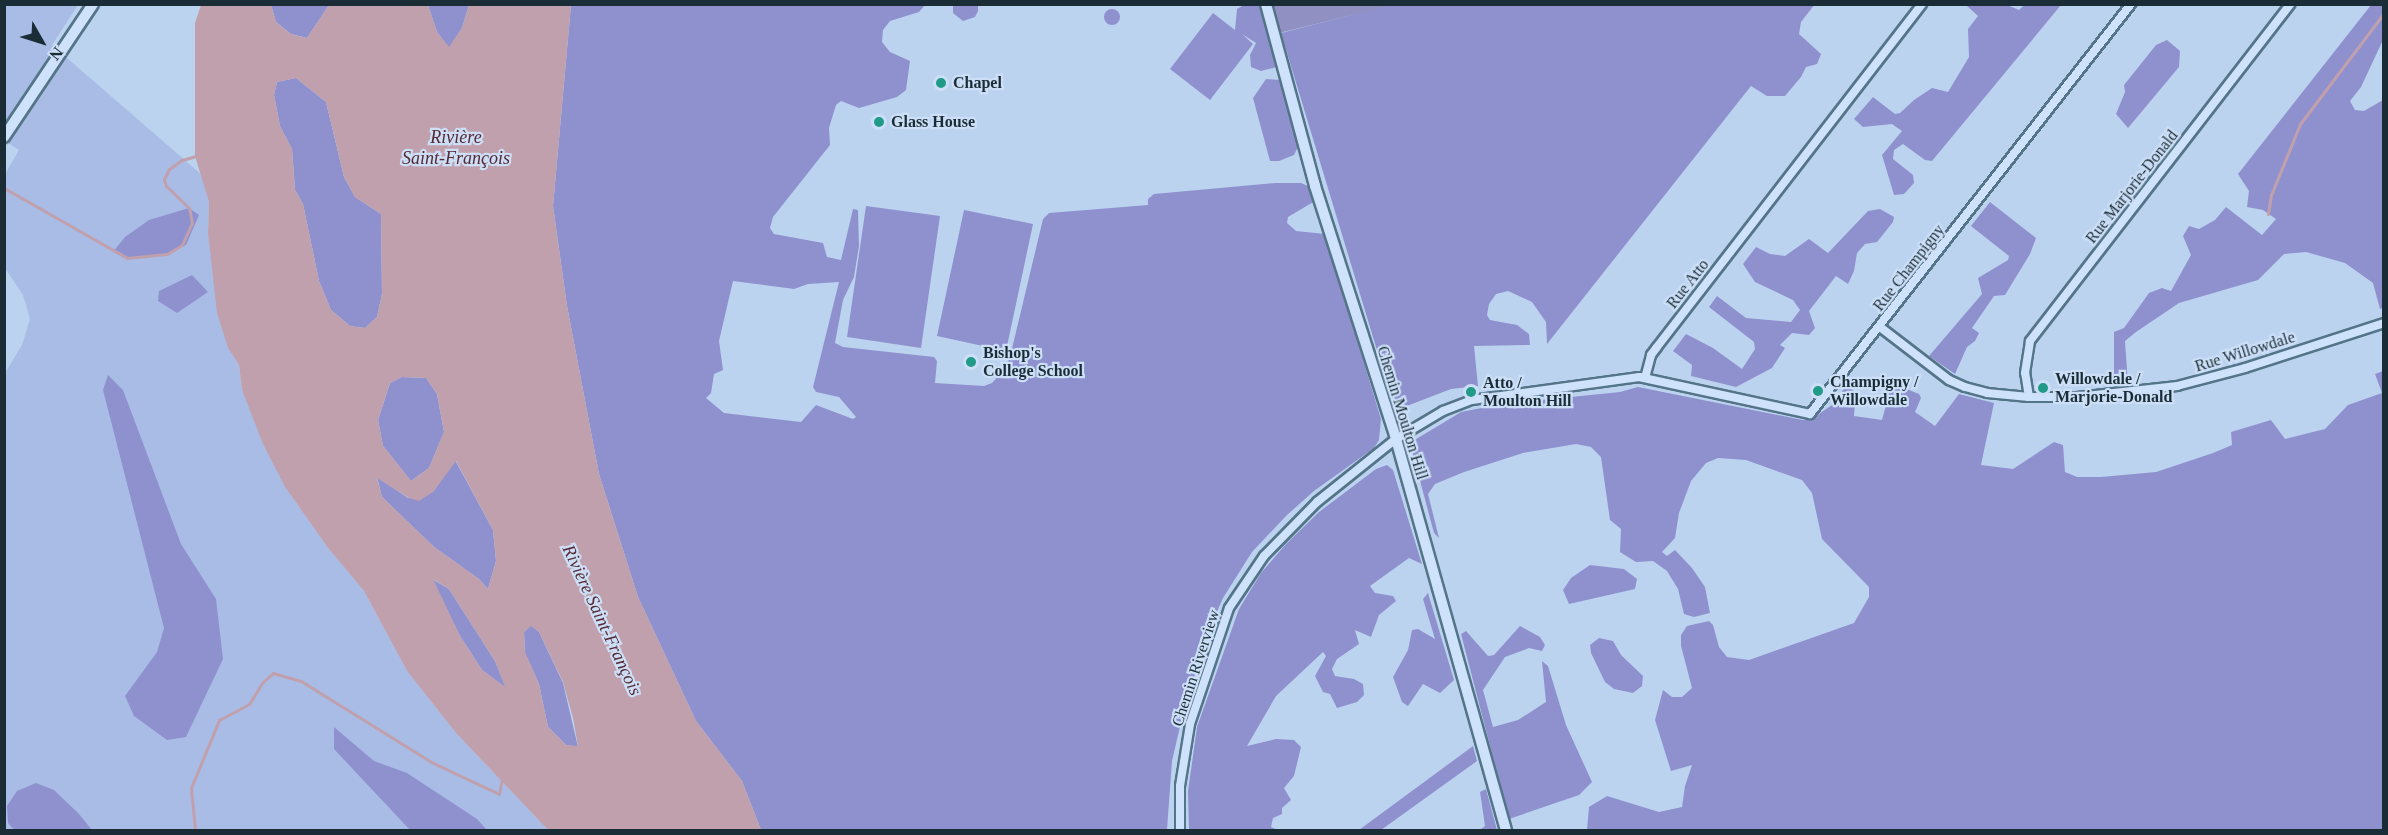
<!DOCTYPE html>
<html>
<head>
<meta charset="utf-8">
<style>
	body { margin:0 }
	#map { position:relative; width:2388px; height:835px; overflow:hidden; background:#bcd3f0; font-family:"Times New Roman",serif }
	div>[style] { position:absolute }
	.farmland>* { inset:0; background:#a9bce6 }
	.green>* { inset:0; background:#8f91ce }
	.round { border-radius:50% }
	.cemetery>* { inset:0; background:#9091c2 }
	.water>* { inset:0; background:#c1a0ae }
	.stream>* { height:3px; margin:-1.5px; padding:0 1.5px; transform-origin:1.5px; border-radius:1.5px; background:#c1a0ae }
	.roads { filter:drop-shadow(2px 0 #547488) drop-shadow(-2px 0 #547488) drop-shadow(0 2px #547488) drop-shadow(0 -2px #547488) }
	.street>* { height:8px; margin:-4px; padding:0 4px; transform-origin:4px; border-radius:4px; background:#cfe2fb }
	.secondary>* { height:10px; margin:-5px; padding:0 5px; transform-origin:5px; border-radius:5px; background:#cfe2fb }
	.dots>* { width:16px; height:16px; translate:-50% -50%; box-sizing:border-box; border:3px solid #ccdff7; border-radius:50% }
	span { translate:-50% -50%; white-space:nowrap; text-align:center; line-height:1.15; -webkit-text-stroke:4.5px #ccdff7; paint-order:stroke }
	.poi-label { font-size:16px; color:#1a2d36; font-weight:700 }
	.left { translate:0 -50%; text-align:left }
	.street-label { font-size:16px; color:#1a2d36 }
	.water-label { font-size:18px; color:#572832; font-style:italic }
	.frame { position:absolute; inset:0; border:6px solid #1a2d36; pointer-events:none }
	.north { position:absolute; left:12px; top:12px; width:60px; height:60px; -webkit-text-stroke:4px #ccdff7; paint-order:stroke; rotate:129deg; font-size:16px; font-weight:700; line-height:24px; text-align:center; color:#1a2d36 }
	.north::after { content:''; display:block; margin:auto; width:21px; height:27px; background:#1a2d36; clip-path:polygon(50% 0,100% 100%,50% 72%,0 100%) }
</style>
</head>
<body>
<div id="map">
	<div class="farmland">
		<div style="clip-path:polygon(5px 5px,78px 5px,52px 45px,202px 175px,209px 202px,208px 233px,228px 348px,239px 365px,242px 390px,285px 487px,328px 548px,364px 591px,407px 671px,456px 733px,548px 830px,5px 830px,5px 373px,22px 345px,30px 319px,23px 295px,5px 268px,5px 174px,19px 150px,5px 141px)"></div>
	</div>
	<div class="green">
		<div style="clip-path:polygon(1394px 4px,1815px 4px,1801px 22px,1799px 34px,1821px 54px,1817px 64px,1806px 67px,1801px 77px,1785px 96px,1767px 96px,1751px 86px,1547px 344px,1546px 322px,1532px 302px,1508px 291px,1496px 294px,1489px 304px,1487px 315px,1490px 320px,1517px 325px,1529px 334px,1530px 345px,1474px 346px,1478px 386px,1451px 389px,1399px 409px,1395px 406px,1386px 380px,1281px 33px)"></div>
		<div style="clip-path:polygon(271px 5px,329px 5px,307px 38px,291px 34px,276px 22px)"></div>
		<div style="clip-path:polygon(428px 5px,469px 5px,462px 28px,449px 48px,437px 32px)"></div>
		<div style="clip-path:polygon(evenodd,571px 5px,925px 5px,919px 12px,890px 21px,883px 30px,882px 42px,890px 52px,910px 61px,906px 90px,897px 97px,859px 108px,841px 101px,836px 105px,829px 128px,830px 145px,773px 217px,770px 228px,774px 234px,823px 243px,827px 257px,841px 260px,853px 209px,858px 210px,859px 246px,854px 277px,843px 300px,835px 343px,843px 347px,934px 357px,937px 361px,935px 383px,984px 386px,992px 383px,1002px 372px,1010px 357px,1043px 219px,1049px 213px,1148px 205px,1148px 199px,1154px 194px,1276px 183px,1301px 183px,1310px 187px,1315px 201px,1288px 217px,1287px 223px,1296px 231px,1325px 234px,1381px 419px,1379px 440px,1374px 448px,1314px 491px,1287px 515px,1252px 552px,1223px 598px,1206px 637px,1182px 718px,1172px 761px,1167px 830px,761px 830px,742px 781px,696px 721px,638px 597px,599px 474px,567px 306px,553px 206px,571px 5px,733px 281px,794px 289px,808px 284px,839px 282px,813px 387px,816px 392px,839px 397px,856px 417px,853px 419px,816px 405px,801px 422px,724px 413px,706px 398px,711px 393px,714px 374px,723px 370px,719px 341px,733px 281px)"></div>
		<div style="clip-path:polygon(953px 5px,978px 5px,978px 11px,975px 17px,963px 21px,953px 13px)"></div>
		<div style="clip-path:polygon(1244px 5px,1261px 5px,1277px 67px,1261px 71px,1251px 67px,1250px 55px,1256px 43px,1242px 34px,1253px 44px,1210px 100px,1170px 69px,1213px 13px,1235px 30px,1237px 9px)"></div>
		<div style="clip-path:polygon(1966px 5px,2007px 5px,2019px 10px,2024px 5px,2061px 5px,1932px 161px,1925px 160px,1903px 144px,1894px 150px,1893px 159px,1913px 175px,1914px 183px,1904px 194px,1894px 195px,1882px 155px,1902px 131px,1892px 124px,1863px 127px,1854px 119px,1873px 97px,1895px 114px,1900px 113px,1914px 100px,1932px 88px,1948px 92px,1969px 57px,1968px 29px,1978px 16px)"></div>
		<div style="clip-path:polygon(2371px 5px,2383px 5px,2383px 40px,2361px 87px,2350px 101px,2355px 110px,2364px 111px,2383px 100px,2383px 308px,2380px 309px,2373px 283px,2345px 263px,2306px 252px,2284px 254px,2258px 280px,2179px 303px,2136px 332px,2125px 341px,2128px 384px,2114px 387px,2114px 332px,2124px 328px,2149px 293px,2162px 288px,2171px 291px,2191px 255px,2183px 236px,2189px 226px,2199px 229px,2215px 220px,2226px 207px,2262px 235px,2276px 219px,2263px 210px,2247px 207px,2249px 191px,2238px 174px)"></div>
		<div class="round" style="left:1104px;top:9px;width:16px;height:16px"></div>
		<div style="clip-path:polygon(2167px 40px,2180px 51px,2179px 67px,2128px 128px,2116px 114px,2125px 92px,2124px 85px,2156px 45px)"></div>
		<div style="clip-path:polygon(296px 78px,326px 102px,344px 177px,355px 197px,381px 214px,382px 294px,377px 317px,365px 328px,350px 326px,331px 310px,319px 281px,303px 204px,295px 190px,292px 149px,280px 126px,274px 95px,277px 82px)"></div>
		<div style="clip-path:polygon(1266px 79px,1280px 80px,1298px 147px,1294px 155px,1279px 161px,1270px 161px,1253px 98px)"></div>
		<div style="clip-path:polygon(1990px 202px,2036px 238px,2030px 254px,2005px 295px,1994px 296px,1972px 328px,1979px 333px,1975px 341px,1967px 347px,1955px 374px,1929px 356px,1982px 294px,1978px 278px,2008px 260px,2009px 256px,1971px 226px)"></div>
		<div style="clip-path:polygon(866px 206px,940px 216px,921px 348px,847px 337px)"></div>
		<div style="clip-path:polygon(189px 208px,199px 215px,186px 245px,167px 254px,127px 258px,113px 252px,125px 237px,149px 220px)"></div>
		<div style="clip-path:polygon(1880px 209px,1894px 217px,1893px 222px,1877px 242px,1865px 244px,1857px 253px,1854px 271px,1848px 284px,1836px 276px,1809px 311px,1815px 328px,1809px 335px,1792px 333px,1780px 345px,1785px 348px,1772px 368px,1736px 387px,1691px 376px,1692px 365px,1673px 351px,1686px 334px,1713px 348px,1742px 369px,1755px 349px,1754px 342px,1709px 307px,1717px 296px,1746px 318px,1791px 322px,1800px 310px,1793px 300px,1755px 282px,1743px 264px,1756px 247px,1770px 254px,1785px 256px,1809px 239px,1828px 253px,1868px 211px)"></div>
		<div style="clip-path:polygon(964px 210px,1033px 224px,1006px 351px,937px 336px)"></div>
		<div style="clip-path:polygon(192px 275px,208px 292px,177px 313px,158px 301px,159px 291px)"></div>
		<div style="clip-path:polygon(2383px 371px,2383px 830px,1587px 830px,1589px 807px,1607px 796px,1659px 812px,1682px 807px,1685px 786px,1692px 765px,1671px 771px,1655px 720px,1663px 690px,1672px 697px,1682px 697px,1692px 688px,1681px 646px,1681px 635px,1687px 626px,1709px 621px,1713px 625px,1719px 647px,1727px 657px,1749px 660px,1854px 623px,1869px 597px,1869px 587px,1822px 539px,1812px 493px,1802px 480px,1746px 460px,1718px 458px,1706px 463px,1691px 481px,1679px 513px,1675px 538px,1662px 552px,1667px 556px,1675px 550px,1692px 568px,1705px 587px,1710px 613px,1694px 617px,1684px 614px,1678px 589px,1667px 571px,1653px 561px,1636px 562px,1620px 552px,1621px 529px,1610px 520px,1601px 457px,1591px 447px,1576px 444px,1523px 453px,1464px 472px,1435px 484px,1428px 494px,1439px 538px,1434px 533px,1411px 447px,1413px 441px,1461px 412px,1502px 404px,1620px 392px,1638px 387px,1803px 420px,1813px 418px,1832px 405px,1846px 386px,1856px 392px,1854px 416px,1882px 420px,1890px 390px,1899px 386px,1919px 394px,1921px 398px,1915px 412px,1935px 426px,1959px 394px,1994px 403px,1981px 465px,2013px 469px,2054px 442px,2063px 445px,2065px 472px,2077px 477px,2101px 477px,2156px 472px,2213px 453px,2232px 445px,2231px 432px,2271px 420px,2285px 439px,2325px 429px,2348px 405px,2382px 393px,2375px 374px)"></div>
		<div style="clip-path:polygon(108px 375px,123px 390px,181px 544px,216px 599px,223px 659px,186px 737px,167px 740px,134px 716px,125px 696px,157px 652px,164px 628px,103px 390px)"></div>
		<div style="clip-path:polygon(402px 377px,426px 378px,437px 394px,444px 432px,429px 468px,411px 481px,383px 446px,378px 420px,390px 383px)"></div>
		<div style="clip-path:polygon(455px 460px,493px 530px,496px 561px,488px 589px,479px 579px,434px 547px,382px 497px,377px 477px,408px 498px,433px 492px)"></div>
		<div style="clip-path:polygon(1387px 465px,1393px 470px,1422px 564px,1409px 558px,1370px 586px,1375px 593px,1393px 596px,1396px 601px,1379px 615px,1371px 637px,1355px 630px,1359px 644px,1337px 659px,1332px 669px,1335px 676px,1354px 679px,1363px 684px,1364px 695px,1357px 702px,1337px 708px,1330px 694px,1323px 692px,1315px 676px,1326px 656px,1323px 652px,1276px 696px,1247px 746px,1276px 739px,1294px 740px,1301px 747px,1294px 776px,1284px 788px,1291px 800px,1282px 808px,1282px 814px,1273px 818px,1271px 827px,1278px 830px,1189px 830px,1188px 791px,1197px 727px,1239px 609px,1261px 573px,1286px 544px,1319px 512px,1376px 469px)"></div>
		<div style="clip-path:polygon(1590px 565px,1624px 569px,1637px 579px,1635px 589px,1569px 604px,1563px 590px,1571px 578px)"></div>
		<div style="clip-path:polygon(432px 579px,449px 589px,495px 661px,506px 688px,482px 670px,460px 636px)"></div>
		<div style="clip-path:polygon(1428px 593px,1454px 680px,1440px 693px,1423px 684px,1408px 706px,1402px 702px,1393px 677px,1408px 650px,1412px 630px,1418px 629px,1435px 639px,1423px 599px)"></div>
		<div style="clip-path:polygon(531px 625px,539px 632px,563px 683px,578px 747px,566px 745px,548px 727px,539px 684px,525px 653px,524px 632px)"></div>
		<div style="clip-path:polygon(1520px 626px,1540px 637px,1545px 645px,1542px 651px,1529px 648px,1505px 657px,1483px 690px,1493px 727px,1518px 720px,1546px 702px,1542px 661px,1548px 666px,1566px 725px,1592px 782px,1579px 795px,1509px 819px,1461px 634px,1466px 631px,1488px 656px,1494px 655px)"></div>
		<div style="clip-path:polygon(1599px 638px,1613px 641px,1621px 655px,1643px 676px,1642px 686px,1633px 693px,1614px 689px,1605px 682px,1591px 653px,1590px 645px)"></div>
		<div style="clip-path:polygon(334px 727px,374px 761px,407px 773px,477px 819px,487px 830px,410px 830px,334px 749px)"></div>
		<div style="clip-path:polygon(1473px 746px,1477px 761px,1381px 830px,1359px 830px)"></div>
		<div style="clip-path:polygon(36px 783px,54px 790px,79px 814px,92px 830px,14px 830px,8px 823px,7px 806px,17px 791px)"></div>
		<div style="clip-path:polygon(1486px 789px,1497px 830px,1480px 830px,1485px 826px,1480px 792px)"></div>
	</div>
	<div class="cemetery">
		<div style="clip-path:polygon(1272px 4px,1393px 5px,1279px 33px)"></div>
	</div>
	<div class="water">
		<div style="clip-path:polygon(evenodd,201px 5px,271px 5px,276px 22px,291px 34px,307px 38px,329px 5px,428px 5px,437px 32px,449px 47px,462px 28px,469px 5px,571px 5px,553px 206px,567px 306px,599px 474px,638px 597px,696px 721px,742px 781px,761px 830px,548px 830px,456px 733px,407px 671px,364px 591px,328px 548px,285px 487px,263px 444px,242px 390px,239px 365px,228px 348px,217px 313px,208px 233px,209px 202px,195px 156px,195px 23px,201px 5px,296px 78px,326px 102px,344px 177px,355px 197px,381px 214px,382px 294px,377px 317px,365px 328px,350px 326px,331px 310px,319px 281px,303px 204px,295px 190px,292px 149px,280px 126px,274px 95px,277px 82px,296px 78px,201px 5px,402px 377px,426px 378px,437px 394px,444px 432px,429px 468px,411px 481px,383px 446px,378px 420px,390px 383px,402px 377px,201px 5px,456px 461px,493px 530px,496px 561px,488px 589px,479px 579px,434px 547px,382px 497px,377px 478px,409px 498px,419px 501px,433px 492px,456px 461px,201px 5px,433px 579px,449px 589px,495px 661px,505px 687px,482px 670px,460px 636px,433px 579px,201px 5px,531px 626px,539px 632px,563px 682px,573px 718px,578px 746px,566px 745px,548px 727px,539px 684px,525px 652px,524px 632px,531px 626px)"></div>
	</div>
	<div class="stream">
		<div style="left:4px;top:188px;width:142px;rotate:29.6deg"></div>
		<div style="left:127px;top:258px;width:40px;rotate:-5.7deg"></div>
		<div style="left:167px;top:254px;width:17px;rotate:-31deg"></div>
		<div style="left:182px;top:245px;width:24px;rotate:-66deg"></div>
		<div style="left:192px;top:223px;width:15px;rotate:-101deg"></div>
		<div style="left:189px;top:208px;width:32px;rotate:-136deg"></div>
		<div style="left:166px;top:186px;width:7px;rotate:-106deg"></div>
		<div style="left:164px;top:179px;width:11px;rotate:-63deg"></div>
		<div style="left:169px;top:169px;width:16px;rotate:-35deg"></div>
		<div style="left:182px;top:160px;width:18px;rotate:-16deg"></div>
		<div style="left:2268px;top:214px;width:19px;rotate:-81deg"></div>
		<div style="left:2271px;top:195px;width:77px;rotate:-67.8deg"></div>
		<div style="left:2300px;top:124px;width:139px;rotate:-52.9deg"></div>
		<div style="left:195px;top:830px;width:42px;rotate:-95.4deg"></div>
		<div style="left:191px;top:788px;width:74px;rotate:-67.6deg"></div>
		<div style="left:219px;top:720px;width:34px;rotate:-28deg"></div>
		<div style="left:249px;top:704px;width:26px;rotate:-58deg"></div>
		<div style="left:263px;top:682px;width:13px;rotate:-42deg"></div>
		<div style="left:273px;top:673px;width:29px;rotate:16deg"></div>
		<div style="left:301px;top:681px;width:153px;rotate:31.9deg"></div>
		<div style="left:431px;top:762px;width:75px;rotate:25.2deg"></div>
		<div style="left:499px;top:794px;width:16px;rotate:-79deg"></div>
	</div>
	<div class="roads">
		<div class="street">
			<div style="left:1880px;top:327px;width:87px;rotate:37.5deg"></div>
			<div style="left:1949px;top:380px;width:17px;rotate:24deg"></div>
			<div style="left:1965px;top:387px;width:23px;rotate:15deg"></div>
			<div style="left:1987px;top:393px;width:42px;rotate:5.4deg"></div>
			<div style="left:2029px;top:397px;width:48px"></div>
			<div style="left:2077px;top:397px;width:101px;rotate:-6.3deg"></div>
			<div style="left:2177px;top:386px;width:70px;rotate:-14.8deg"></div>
			<div style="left:2245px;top:368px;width:146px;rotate:-17.9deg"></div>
			<div style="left:1645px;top:378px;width:24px;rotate:-75deg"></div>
			<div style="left:1651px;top:355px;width:10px;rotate:-53deg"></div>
			<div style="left:1657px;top:347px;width:433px;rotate:-52.3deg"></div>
			<div style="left:2029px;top:397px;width:24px;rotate:-99deg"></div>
			<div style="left:2025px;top:373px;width:32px;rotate:-81deg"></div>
			<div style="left:2030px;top:341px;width:426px;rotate:-52.3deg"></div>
			<div style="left:1180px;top:830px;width:44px;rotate:-90deg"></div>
			<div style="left:1180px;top:786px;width:63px;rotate:-80.8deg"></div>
			<div style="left:1190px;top:724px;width:122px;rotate:-71.4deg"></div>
			<div style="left:1229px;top:608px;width:63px;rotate:-56.1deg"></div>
			<div style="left:1264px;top:556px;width:76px;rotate:-45.5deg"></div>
			<div style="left:1317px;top:502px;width:101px;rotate:-38.6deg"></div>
			<div style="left:1396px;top:439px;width:55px;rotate:-30.8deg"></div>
			<div style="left:1443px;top:411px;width:31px;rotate:-21deg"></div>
			<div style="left:1472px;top:400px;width:169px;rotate:-7.8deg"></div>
			<div style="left:1639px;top:377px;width:175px;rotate:12.2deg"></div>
			<div style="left:1810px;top:414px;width:521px;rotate:-51.94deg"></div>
		</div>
		<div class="secondary">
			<div style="left:1266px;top:4px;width:188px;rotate:74.9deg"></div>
			<div style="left:1315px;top:186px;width:266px;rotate:72.2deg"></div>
			<div style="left:1396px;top:439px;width:406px;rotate:74.3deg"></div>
			<div style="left:4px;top:137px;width:160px;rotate:-56.2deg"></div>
		</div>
	</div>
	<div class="dots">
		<div style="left:941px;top:83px;background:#219b88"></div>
		<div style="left:879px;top:122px;background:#219b88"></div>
		<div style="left:971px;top:362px;background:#219b88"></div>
		<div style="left:2043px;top:388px;background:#219b88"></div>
		<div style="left:1818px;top:391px;background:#219b88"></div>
		<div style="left:1471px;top:392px;background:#219b88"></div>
	</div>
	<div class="poi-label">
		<span class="left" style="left:953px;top:83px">Chapel</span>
		<span class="left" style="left:891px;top:122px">Glass House</span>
		<span class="left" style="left:983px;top:362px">Bishop's<br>College School</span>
		<span class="left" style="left:2055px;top:388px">Willowdale /<br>Marjorie-Donald</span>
		<span class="left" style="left:1830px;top:391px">Champigny /<br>Willowdale</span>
		<span class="left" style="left:1483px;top:392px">Atto /<br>Moulton Hill</span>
	</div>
	<div class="street-label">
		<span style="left:2132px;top:187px;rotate:-52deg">Rue Marjorie-Donald</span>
		<span style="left:1909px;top:268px;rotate:-52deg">Rue Champigny</span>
		<span style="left:1688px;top:284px;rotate:-52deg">Rue Atto</span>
		<span style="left:2245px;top:352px;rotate:-17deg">Rue Willowdale</span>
		<span style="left:1402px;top:413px;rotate:73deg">Chemin Moulton Hill</span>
		<span style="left:1196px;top:668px;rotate:-72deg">Chemin Riverview</span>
	</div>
	<div class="water-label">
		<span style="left:456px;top:148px">Rivière<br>Saint-François</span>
		<span style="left:602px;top:620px;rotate:65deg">Rivière Saint-François</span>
	</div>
	<div class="frame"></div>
	<div class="north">N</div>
</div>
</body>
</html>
